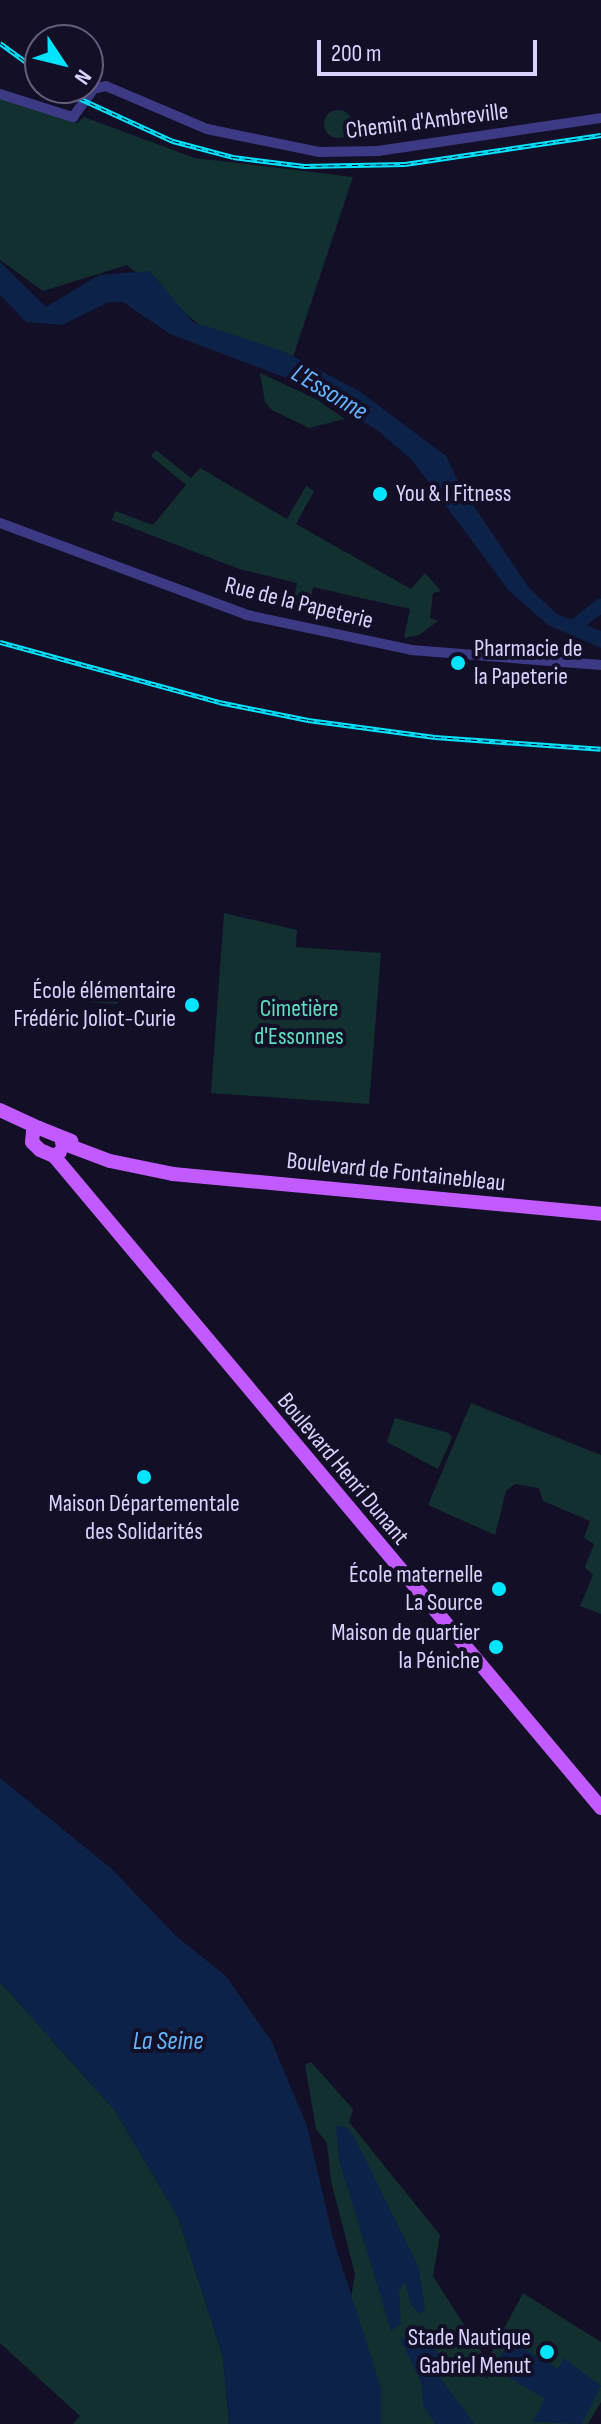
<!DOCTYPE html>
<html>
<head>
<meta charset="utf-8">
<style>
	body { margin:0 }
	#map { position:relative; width:601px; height:2424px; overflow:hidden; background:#130f26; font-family:"Sofia Sans Condensed",sans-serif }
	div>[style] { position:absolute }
	.green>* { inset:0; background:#12302f }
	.round { border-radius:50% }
	.water>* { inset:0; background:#0c2248 }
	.river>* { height:14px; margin:-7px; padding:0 7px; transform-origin:7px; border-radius:7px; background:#0c2248 }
	.minor>* { height:10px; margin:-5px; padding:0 5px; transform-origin:5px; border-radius:5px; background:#3d3a85 }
	.major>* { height:14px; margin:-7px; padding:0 7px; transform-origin:7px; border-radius:7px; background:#c25bff }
	.rail>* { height:5px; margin-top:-2.5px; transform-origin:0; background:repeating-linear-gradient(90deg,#130f26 0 6px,#00e5ff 0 12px); box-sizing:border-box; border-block:2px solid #00e5ff }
	.dots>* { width:22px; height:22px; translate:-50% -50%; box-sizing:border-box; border:4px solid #130f26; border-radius:50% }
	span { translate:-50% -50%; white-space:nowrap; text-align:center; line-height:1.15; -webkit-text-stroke:8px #130f26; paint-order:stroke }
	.street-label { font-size:24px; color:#d9d4ff }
	.poi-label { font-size:24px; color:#d9d4ff }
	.left { translate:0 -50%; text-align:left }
	.right { translate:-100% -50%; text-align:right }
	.park-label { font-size:24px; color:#5fe0c0 }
	.water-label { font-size:26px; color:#62b6ff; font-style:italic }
	.north { position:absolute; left:24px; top:24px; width:80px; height:80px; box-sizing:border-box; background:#130f26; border:2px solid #625e7d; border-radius:50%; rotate:125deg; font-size:22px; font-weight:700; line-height:32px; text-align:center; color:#d9d4ff }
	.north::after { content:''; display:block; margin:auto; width:28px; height:36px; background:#00e5ff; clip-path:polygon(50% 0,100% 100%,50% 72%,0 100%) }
	.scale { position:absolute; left:317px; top:40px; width:220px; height:36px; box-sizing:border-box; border:4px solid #d9d4ff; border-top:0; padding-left:10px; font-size:24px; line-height:28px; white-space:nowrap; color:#d9d4ff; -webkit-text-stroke:6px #130f26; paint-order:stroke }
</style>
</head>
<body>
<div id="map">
	<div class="green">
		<div style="clip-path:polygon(0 98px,77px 123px,84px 117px,195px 158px,353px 177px,292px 360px,209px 333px,127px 265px,43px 291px,0 260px)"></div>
		<div class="round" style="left:324px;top:110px;width:28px;height:28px"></div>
		<div style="clip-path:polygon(260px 373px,316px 399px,345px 419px,309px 428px,272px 410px,265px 402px)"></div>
		<div style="clip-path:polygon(156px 450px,191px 478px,200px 468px,287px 519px,306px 486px,314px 491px,296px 524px,411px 589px,425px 573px,441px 591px,433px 593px,430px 618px,438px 621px,419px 635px,404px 638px,410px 609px,313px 587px,308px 612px,292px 608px,297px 583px,239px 569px,112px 520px,115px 511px,153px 525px,186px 485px,151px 456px)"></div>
		<div style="clip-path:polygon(224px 913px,297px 930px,296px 947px,381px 953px,369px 1104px,211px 1093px)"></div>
		<div style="clip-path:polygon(90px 987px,119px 989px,118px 1004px,89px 1002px)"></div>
		<div style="clip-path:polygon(471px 1403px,601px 1455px,601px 1614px,580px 1606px,593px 1575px,585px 1567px,594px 1544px,584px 1538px,590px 1521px,543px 1501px,539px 1488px,515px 1484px,506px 1491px,495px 1535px,428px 1505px)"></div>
		<div style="clip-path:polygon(395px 1418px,449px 1433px,452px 1438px,438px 1469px,387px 1442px)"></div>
		<div style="clip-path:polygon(0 1982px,115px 2111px,178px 2217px,223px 2357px,229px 2424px,73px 2424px,80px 2416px,0 2343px)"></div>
		<div style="clip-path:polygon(311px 2062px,353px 2109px,349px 2122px,440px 2235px,433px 2276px,487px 2361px,523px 2293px,601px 2342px,601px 2402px,588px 2424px,381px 2424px,377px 2384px,351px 2298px,355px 2274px,331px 2181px,327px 2143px,316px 2129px,305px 2065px)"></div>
	</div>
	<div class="water">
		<div style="clip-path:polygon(0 262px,46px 307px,99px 275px,150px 271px,193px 322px,283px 351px,359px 391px,446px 456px,461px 487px,529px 588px,557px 614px,601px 631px,601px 648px,548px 625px,509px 591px,412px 460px,377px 430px,292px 380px,170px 334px,123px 302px,109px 302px,62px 325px,26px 322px,0 295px)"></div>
		<div style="clip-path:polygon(0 1778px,113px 1870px,176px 1936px,226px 1976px,272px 2042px,307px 2126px,333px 2238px,381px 2388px,381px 2424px,229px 2424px,223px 2357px,178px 2217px,115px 2111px,0 1982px)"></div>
		<div style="clip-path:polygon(336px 2126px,346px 2127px,354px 2136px,419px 2268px,425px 2310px,420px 2314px,411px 2305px,405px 2282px,399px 2290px,401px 2324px,391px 2331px,339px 2160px)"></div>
		<div style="clip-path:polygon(417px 2333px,427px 2337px,438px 2354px,440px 2378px,475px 2424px,435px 2424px,423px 2405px,421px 2382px,400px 2339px)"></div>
		<div style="clip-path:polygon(510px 2340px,558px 2369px,564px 2358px,601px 2386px,582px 2424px,532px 2422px,545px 2399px,493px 2368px)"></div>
	</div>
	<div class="river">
		<div style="left:572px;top:628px;width:37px;rotate:-38deg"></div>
	</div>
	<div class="minor">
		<div style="left:0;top:94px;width:77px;rotate:17.5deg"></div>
		<div style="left:73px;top:117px;width:34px;rotate:-54deg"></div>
		<div style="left:93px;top:89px;width:13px;rotate:-13deg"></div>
		<div style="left:106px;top:86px;width:110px;rotate:23.1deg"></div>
		<div style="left:207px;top:129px;width:114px;rotate:11.6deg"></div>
		<div style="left:319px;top:152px;width:59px;rotate:-1deg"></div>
		<div style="left:378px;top:151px;width:225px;rotate:-8.4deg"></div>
		<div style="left:0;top:523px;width:264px;rotate:20.4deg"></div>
		<div style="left:247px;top:615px;width:168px;rotate:12deg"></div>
		<div style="left:411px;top:650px;width:191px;rotate:4.5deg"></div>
	</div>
	<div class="major">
		<div style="left:0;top:1110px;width:43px;rotate:24.8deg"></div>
		<div style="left:62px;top:1143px;width:51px;rotate:20.6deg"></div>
		<div style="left:110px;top:1161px;width:64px;rotate:11.7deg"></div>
		<div style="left:173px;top:1174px;width:430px;rotate:5.3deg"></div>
		<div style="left:60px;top:1152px;width:7px;rotate:146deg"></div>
		<div style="left:54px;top:1156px;width:15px;rotate:-157deg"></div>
		<div style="left:40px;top:1150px;width:11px;rotate:-135deg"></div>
		<div style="left:32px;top:1142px;width:10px;rotate:-84deg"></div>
		<div style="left:33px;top:1132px;width:7px;rotate:-34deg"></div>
		<div style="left:39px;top:1128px;width:35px;rotate:22deg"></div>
		<div style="left:54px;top:1156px;width:851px;rotate:50deg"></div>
	</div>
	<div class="rail">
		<div style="left:0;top:43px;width:49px;rotate:35.9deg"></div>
		<div style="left:57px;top:88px;width:128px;rotate:24.6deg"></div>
		<div style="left:173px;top:141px;width:62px;rotate:14.9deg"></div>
		<div style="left:233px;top:157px;width:72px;rotate:7.2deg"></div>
		<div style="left:304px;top:166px;width:101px;rotate:-1.1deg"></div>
		<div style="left:405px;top:164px;width:198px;rotate:-8.4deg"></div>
		<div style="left:0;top:642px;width:227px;rotate:15.3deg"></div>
		<div style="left:219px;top:702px;width:91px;rotate:11.4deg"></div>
		<div style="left:308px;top:720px;width:128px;rotate:7.6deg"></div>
		<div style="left:435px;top:737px;width:166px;rotate:4.1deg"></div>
	</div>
	<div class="dots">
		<div style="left:380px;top:494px;background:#00e5ff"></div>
		<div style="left:458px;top:663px;background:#00e5ff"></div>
		<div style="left:192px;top:1005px;background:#00e5ff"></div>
		<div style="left:144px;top:1477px;background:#00e5ff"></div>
		<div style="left:499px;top:1589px;background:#00e5ff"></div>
		<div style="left:496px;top:1647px;background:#00e5ff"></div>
		<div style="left:547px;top:2352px;background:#00e5ff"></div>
	</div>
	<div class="street-label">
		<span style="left:427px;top:121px;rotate:-7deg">Chemin d'Ambreville</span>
		<span style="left:299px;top:603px;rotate:14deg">Rue de la Papeterie</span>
		<span style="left:396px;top:1172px;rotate:6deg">Boulevard de Fontainebleau</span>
		<span style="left:343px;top:1469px;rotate:50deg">Boulevard Henri Dunant</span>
	</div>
	<div class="poi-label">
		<span class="left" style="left:396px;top:494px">You &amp; I Fitness</span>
		<span class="left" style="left:474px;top:663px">Pharmacie de<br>la Papeterie</span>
		<span class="right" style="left:176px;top:1005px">École élémentaire<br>Frédéric Joliot-Curie</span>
		<span style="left:144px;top:1518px">Maison Départementale<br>des Solidarités</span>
		<span class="right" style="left:483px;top:1589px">École maternelle<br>La Source</span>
		<span class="right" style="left:480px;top:1647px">Maison de quartier<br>la Péniche</span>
		<span class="right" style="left:531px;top:2352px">Stade Nautique<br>Gabriel Menut</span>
	</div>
	<div class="park-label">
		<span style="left:299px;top:1023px">Cimetière<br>d'Essonnes</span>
	</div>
	<div class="water-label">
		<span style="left:329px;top:393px;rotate:31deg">L'Essonne</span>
		<span style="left:168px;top:2042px">La Seine</span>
	</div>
	<div class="north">N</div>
	<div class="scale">200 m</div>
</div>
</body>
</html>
